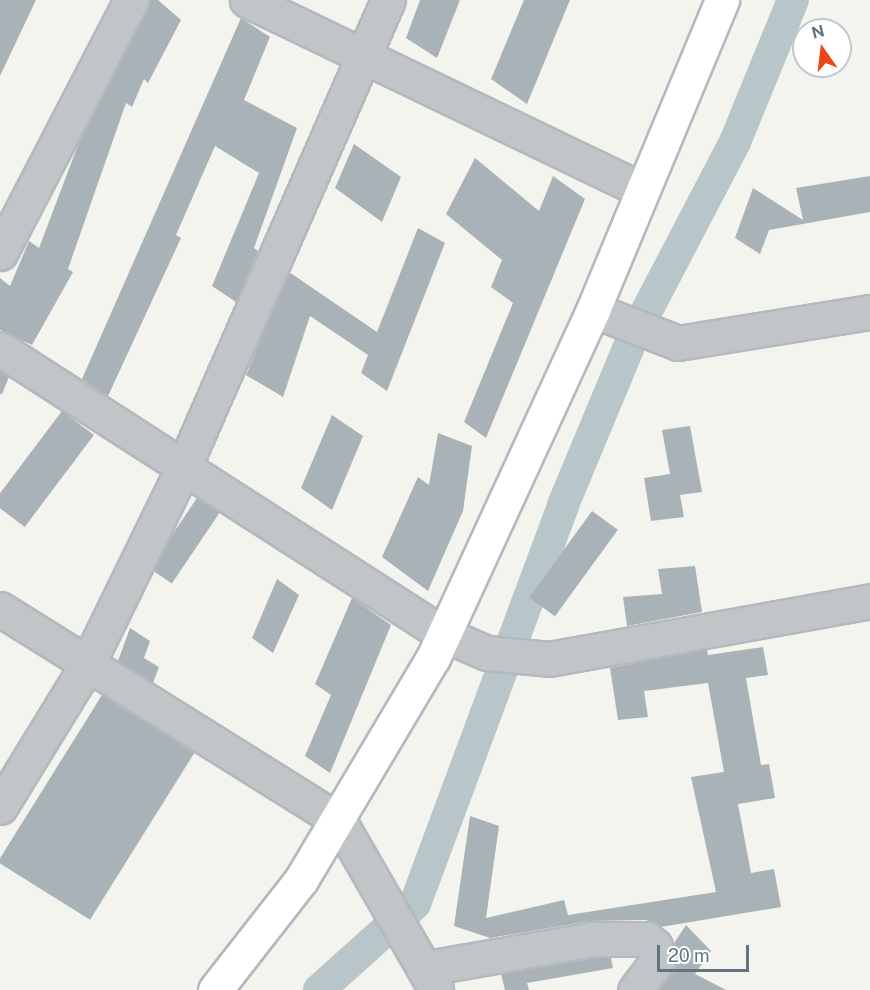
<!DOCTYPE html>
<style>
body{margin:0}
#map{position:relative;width:870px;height:990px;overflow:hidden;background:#f4f4ef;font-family:"Public Sans",sans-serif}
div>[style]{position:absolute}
.canal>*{height:32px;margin:-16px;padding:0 16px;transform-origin:16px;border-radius:16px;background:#b8c6ca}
.building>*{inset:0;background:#a9b2b7;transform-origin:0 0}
.roads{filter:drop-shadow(2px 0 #b3b9bd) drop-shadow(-2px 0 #b3b9bd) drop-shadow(0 2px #b3b9bd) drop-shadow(0 -2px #b3b9bd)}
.street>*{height:33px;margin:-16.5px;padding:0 16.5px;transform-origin:16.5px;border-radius:16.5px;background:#c1c5c8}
.secondary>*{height:33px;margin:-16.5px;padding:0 16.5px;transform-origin:16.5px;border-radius:16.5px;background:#fff}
span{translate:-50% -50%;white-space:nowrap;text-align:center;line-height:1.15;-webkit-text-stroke:6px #fff;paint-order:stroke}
.north{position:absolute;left:792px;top:18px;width:60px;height:60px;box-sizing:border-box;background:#fff;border:2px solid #c0c7cd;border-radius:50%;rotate:346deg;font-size:16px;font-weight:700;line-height:24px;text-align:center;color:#617483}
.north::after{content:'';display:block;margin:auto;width:21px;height:27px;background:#ec4517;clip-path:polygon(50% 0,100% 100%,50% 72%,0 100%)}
.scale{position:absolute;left:657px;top:945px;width:92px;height:27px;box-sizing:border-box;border:3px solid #617483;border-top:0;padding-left:8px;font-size:18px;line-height:21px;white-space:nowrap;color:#617483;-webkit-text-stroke:4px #fff;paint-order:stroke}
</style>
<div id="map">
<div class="canal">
<div style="left:319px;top:990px;width:129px;rotate:-41.9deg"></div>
<div style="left:415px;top:904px;width:426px;rotate:-69.6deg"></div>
<div style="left:563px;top:505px;width:180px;rotate:-67.4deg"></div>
<div style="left:632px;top:339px;width:222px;rotate:-62.4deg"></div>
<div style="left:735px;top:142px;width:153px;rotate:-67.8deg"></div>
</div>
<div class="building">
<div style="clip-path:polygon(0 0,36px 0,0 76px)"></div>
<div style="clip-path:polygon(150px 0,158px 0,181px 20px,148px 83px,144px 79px,132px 107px,126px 103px,68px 269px,73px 272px,32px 345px,0 330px,0 278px,10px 286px,29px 241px,39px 248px,81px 137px)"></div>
<div style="clip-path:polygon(420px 0,460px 0,437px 58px,406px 38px)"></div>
<div style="clip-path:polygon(524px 0,570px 0,527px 104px,491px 79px)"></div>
<div style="clip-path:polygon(241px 18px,270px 37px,244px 100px,297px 128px,254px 248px,258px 251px,236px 302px,212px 286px,259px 173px,215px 146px,176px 235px,181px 238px,108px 396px,82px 379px)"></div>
<div style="clip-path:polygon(354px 144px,401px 177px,382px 222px,335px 188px)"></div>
<div style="clip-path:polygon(475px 158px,539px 211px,553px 176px,585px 199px,486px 438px,464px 422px,513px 303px,491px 287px,502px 260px,446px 214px)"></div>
<div style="clip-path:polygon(870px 176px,870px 212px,769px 230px,760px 254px,735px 238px,753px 188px,803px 220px,796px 188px)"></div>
<div style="clip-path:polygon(418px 228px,445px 243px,387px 391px,361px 373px,368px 355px,310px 316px,283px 397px,246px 375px,289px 272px,377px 332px)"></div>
<div style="clip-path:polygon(0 371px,9px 377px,2px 394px,0 394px)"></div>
<div style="left:62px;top:411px;width:40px;height:115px;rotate:37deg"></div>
<div style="clip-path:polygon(332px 415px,363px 436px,332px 510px,301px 488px)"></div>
<div style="clip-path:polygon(690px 426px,702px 492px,680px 495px,684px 517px,651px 521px,644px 478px,670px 474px,662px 430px)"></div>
<div style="clip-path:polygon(438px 433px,472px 446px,463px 511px,428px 591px,382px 557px,418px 477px,429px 485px)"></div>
<div style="left:197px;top:498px;width:27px;height:85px;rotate:34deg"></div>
<div style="left:592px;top:511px;width:32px;height:107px;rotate:36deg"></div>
<div style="clip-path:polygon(695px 566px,702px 612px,627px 626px,623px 597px,662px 594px,658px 569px)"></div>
<div style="clip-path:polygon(277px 579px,299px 595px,273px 653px,252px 638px)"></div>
<div style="clip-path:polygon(352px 598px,391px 625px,330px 773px,305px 756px,331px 695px,315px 684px)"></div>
<div style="clip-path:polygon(130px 628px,150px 641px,144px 658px,159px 667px,153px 683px,118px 661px)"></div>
<div style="clip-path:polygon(763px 647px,768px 675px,746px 678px,761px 765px,769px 764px,775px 798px,738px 804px,751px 873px,774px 869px,781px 907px,661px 927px,646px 920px,590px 921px,490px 938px,454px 926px,470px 816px,499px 826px,486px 918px,564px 900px,568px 915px,716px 892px,691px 777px,724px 772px,708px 683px,644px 691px,648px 717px,618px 720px,610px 668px,707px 649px,708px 655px)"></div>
<div style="left:102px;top:695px;width:109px;height:197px;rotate:32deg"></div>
<div style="clip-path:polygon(686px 925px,711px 951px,695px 974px,726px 990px,659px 990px,676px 965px,674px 943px)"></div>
<div style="clip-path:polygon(595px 958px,611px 958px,613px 968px,527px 983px,529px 990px,505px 990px,501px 974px)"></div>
</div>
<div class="roads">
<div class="street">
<div style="left:247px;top:0;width:436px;rotate:25.7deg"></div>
<div style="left:0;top:253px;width:285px;rotate:-62.6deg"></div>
<div style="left:593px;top:310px;width:91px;rotate:21.2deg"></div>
<div style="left:678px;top:343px;width:194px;rotate:-9.2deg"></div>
<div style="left:0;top:349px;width:527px;rotate:32.75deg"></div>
<div style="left:443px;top:634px;width:48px;rotate:23.4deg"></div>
<div style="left:487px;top:653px;width:62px;rotate:5.5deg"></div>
<div style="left:549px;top:659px;width:326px;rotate:-10.2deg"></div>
<div style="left:0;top:609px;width:400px;rotate:32deg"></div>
<div style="left:339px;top:821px;width:195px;rotate:60.1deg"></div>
<div style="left:0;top:807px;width:167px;rotate:-58.5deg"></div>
<div style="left:87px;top:665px;width:224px;rotate:-64deg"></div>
<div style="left:185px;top:464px;width:506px;rotate:-66.37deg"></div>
<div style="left:427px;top:968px;width:169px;rotate:-9.9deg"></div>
<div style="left:593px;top:939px;width:53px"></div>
<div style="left:646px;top:939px;width:11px;rotate:38deg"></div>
<div style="left:655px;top:946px;width:14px;rotate:78deg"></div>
<div style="left:658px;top:960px;width:38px;rotate:127deg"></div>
</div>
<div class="secondary">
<div style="left:215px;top:990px;width:140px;rotate:-52deg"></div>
<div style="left:301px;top:880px;width:258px;rotate:-59.3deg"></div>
<div style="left:433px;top:658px;width:383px;rotate:-65.3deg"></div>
<div style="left:593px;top:310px;width:336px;rotate:-67.4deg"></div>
</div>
</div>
<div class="north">N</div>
<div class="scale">20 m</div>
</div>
